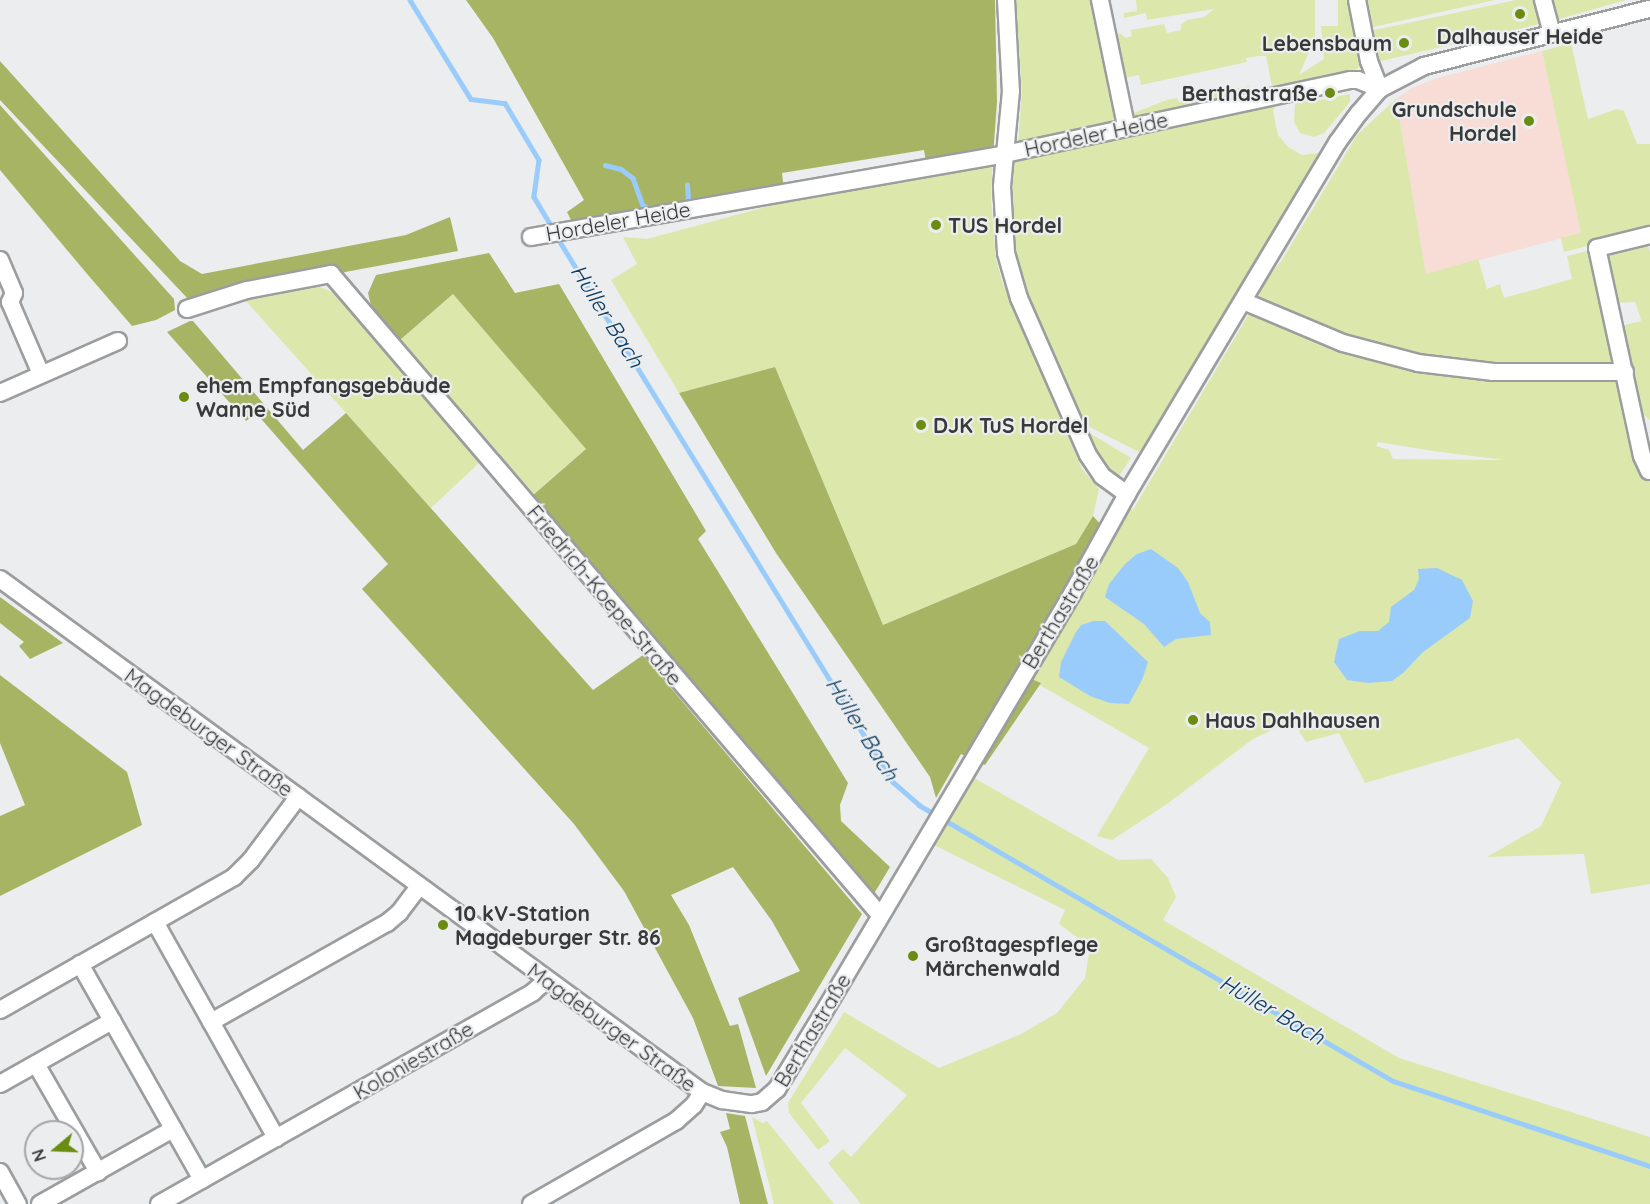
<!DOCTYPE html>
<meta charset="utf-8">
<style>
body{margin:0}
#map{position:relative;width:1650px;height:1204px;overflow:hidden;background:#ecedef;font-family:Quicksand,sans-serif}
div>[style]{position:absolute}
.education>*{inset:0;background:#f7ddd6}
.green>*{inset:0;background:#dce7ac;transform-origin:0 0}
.forest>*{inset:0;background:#a7b464}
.water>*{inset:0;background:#9accfb}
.stream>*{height:4.5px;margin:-2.25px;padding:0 2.25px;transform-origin:2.25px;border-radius:2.25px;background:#9accfb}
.roads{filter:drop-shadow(2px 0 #9c9d9e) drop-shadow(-2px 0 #9c9d9e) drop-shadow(0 2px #9c9d9e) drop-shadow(0 -2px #9c9d9e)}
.street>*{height:16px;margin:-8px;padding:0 8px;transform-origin:8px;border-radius:8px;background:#fff}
.dots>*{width:16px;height:16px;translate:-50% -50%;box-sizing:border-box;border:3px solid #ecedef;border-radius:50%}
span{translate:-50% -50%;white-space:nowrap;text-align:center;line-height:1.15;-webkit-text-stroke:4.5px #ecedef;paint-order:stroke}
.poi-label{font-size:21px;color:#383939;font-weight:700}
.right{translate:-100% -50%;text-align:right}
.left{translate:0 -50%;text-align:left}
.street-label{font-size:21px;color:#383939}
.water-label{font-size:22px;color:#0e3e63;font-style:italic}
.north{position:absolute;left:24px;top:1120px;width:60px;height:60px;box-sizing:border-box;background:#ecedef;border:2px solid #a4a5a6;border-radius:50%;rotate:251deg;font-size:16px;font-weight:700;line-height:24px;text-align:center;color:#383939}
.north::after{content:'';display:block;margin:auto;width:21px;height:27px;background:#698c11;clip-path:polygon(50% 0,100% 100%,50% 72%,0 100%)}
</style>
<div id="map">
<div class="education">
<div style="clip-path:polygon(1542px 51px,1582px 233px,1426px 274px,1396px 99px,1412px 88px,1437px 78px)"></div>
</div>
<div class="green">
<div style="clip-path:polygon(1016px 0,1094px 0,1116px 116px,1111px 122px,1018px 142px,1022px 92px)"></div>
<div style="clip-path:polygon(1136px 0,1315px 0,1315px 38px,1299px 75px,1324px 59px,1321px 26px,1338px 26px,1338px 0,1350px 0,1362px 64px,1357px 69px,1272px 87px,1266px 56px,1259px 56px,1246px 58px,1247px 62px,1141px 85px,1139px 75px,1124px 78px,1113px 34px,1121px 34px,1126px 38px,1132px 36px,1131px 30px,1164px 24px,1167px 33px,1181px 30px,1181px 25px,1187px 20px,1204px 17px,1214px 9px,1147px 20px,1146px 13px,1124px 18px,1124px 13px,1137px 11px)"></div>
<div style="clip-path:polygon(1363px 0,1495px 0,1373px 27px,1368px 24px)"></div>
<div style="clip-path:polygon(1516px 0,1539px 0,1544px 23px,1377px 62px,1370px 31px)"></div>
<div style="clip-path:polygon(1548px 0,1626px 0,1552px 21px)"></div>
<div style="clip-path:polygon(1571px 43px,1588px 119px,1617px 109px,1624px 111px,1637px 144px,1650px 144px,1650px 230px,1564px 252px,1561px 238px,1581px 233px,1542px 51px)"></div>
<div style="clip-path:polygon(1250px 86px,1251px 94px,1139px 117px,1131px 114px,1167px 100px,1177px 98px,1178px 102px,1201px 97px,1201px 94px)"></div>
<div style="clip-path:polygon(1350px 94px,1350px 102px,1324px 133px,1314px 137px,1300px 133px,1294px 122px,1295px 104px,1308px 98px,1310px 102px)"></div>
<div style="clip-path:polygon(1396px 99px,1426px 274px,1478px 259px,1487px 289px,1500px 284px,1504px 298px,1572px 279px,1567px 256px,1591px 250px,1617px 367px,1494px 366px,1450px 361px,1357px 342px,1261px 301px,1259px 294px,1268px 278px,1282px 260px,1357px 135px)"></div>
<div style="clip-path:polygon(1278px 101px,1273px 111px,1278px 135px,1288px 147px,1302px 155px,1319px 153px,1143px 454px,1084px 424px,1036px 313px,1016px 261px,1011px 181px,1015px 157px)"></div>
<div style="clip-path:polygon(993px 156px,991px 199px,996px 260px,1003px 284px,1082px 469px,1099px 489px,1093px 516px,1076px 544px,883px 625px,775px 367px,679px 393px,611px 280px,637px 264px,623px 237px,647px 239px,862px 181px)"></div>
<div style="clip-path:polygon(1646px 240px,1650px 252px,1650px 420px,1641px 413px,1621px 326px,1641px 321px,1640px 316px,1635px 302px,1615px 303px,1606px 254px)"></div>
<div style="clip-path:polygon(317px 286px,335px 293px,479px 463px,431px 508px,245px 300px)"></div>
<div style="left:453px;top:294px;width:204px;height:70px;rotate:49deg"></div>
<div style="clip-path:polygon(evenodd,1250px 312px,1337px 347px,1618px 381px,1633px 442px,1650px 441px,1650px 884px,1591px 894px,1584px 854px,1487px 857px,1541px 826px,1561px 783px,1518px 738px,1365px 783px,1339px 733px,1306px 742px,1292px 720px,1253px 739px,1167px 804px,1112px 840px,1097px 836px,1149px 748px,1024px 676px,1123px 504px,1133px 510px,1250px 312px,1378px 442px,1433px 451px,1505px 460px,1393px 459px,1389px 450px,1376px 446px,1378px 442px)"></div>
<div style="clip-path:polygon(1083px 429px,1131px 458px,1118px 477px,1091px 448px)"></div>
<div style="clip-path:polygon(969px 775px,1118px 860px,1151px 859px,1168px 878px,1176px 897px,1163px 920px,1399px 1058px,1650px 1137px,1650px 1204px,861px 1204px,828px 1163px,843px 1149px,851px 1157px,907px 1095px,845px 1048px,801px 1103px,830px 1141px,818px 1150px,789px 1113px,788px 1103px,844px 1012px,939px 1068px,1021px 1034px,1057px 1013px,1085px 978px,1090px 947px,1059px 924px,1065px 910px,930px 843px)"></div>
<div style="clip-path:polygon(752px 1117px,763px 1123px,767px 1121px,834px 1204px,774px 1204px)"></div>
</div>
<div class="forest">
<div style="clip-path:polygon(466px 0,995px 0,997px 102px,993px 156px,927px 168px,924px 150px,782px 173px,784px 191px,576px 230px,567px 212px,584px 200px,493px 38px)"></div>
<div style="clip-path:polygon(0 61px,180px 261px,202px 274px,406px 235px,450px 217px,458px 251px,190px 301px,0 100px)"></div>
<div style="clip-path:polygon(0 105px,174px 299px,175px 310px,156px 320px,132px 326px,88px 275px,0 170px)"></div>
<div style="clip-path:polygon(489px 253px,515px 293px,559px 284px,706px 531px,698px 539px,848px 783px,840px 805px,841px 821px,890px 867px,872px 897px,532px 496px,586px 449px,453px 294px,400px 340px,371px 306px,368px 293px,376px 275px)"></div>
<div style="clip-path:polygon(190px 321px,193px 321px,303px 450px,346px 413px,593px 690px,643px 655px,862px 914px,766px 1076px,738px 998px,800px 971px,772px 921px,733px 867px,671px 895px,689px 925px,730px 1026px,738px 1024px,756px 1088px,718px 1086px,693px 1018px,624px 891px,574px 824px,362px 589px,388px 564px,256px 413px,246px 421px,167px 332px)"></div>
<div style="clip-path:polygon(775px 367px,883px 625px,1076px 544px,1093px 516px,1104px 528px,1017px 673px,1041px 683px,985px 765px,961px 754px,936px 798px,930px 777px,776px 553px,679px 393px)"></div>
<div style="clip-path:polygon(0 597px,63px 643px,30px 659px,19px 646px,24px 642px,0 623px)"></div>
<div style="clip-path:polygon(0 675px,127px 772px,142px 825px,0 896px,0 816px,25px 805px,0 743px)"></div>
<div style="clip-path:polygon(726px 1113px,745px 1116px,768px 1204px,740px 1204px,727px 1147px,720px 1132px,730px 1129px)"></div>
</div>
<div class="water">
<div style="clip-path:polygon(1151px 549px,1178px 568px,1188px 582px,1200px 613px,1210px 622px,1211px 635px,1176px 639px,1164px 647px,1144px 624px,1105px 597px,1109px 584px,1125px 564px,1137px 554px)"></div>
<div style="clip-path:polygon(1437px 568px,1462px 580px,1473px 601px,1470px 618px,1423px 652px,1403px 673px,1392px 681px,1368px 683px,1347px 680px,1334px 662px,1339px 639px,1360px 631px,1378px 631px,1389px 622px,1391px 607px,1414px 590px,1419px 579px,1418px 569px)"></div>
<div style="clip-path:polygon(1094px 621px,1105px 621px,1148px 662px,1142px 680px,1129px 704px,1110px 703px,1090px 696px,1059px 677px,1061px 662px,1076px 632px,1081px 625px)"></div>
</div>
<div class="stream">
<div style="left:410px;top:0;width:116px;rotate:58.4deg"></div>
<div style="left:471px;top:99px;width:34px;rotate:7deg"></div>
<div style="left:505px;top:103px;width:66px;rotate:59.2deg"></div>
<div style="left:539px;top:160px;width:37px;rotate:98deg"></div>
<div style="left:534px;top:197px;width:37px;rotate:59deg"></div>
<div style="left:605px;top:165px;width:16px;rotate:14deg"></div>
<div style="left:621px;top:169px;width:15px;rotate:37deg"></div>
<div style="left:633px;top:178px;width:29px;rotate:70deg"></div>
<div style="left:643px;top:205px;width:9px;rotate:32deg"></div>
<div style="left:683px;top:204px;width:7px;rotate:-45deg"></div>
<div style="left:688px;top:199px;width:14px;rotate:-94deg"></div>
<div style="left:557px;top:237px;width:640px;rotate:58.35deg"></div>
<div style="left:893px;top:782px;width:35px;rotate:41deg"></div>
<div style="left:919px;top:805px;width:548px;rotate:30.21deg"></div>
<div style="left:1393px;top:1081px;width:271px;rotate:18.3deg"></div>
</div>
<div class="roads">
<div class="street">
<div style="left:1006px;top:0;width:91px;rotate:86.9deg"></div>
<div style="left:1011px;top:91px;width:96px;rotate:95.4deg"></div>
<div style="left:1002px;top:187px;width:66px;rotate:86.5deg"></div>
<div style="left:1006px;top:253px;width:47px;rotate:73.9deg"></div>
<div style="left:1019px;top:298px;width:171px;rotate:66.3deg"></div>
<div style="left:1088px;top:455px;width:25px;rotate:56deg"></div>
<div style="left:1102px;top:476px;width:31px;rotate:36deg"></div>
<div style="left:1100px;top:0;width:129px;rotate:78.3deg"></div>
<div style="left:1357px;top:0;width:62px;rotate:78.9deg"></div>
<div style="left:1369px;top:61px;width:30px;rotate:69deg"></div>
<div style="left:1543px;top:0;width:35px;rotate:75deg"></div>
<div style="left:531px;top:237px;width:481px;rotate:-9.9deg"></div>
<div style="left:1005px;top:154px;width:353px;rotate:-12.1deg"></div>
<div style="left:1350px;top:80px;width:8px"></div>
<div style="left:1358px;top:80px;width:24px;rotate:22deg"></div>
<div style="left:0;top:260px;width:36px;rotate:67deg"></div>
<div style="left:14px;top:293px;width:10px;rotate:114deg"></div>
<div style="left:10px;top:302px;width:78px;rotate:66.7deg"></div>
<div style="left:1243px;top:301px;width:108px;rotate:22.8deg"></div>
<div style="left:1343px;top:343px;width:78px;rotate:14.9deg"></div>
<div style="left:1418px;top:363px;width:76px;rotate:6.8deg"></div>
<div style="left:1493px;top:372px;width:132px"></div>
<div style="left:187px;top:309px;width:63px;rotate:-17.6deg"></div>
<div style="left:247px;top:290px;width:86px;rotate:-10.8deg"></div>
<div style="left:331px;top:274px;width:844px;rotate:49.42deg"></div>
<div style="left:0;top:393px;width:129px;rotate:-23.8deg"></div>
<div style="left:1649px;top:471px;width:17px;rotate:-115deg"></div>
<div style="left:1642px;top:456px;width:213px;rotate:-102.2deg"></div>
<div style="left:1597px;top:248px;width:55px;rotate:-13.8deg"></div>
<div style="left:0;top:579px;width:869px;rotate:36.16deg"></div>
<div style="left:702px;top:1092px;width:22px;rotate:22deg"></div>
<div style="left:722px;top:1100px;width:30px;rotate:8deg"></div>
<div style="left:752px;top:1104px;width:10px;rotate:-11deg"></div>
<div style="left:762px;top:1102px;width:20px;rotate:-41deg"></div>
<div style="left:777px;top:1089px;width:87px;rotate:-58.7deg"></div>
<div style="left:822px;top:1015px;width:492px;rotate:-59.3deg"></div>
<div style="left:1073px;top:592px;width:112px;rotate:-61.1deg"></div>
<div style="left:1127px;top:494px;width:409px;rotate:-59.1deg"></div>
<div style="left:1337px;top:143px;width:37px;rotate:-54deg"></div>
<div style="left:1359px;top:113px;width:32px;rotate:-49deg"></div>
<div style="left:1380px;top:89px;width:50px;rotate:-27.6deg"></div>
<div style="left:1424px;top:66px;width:233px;rotate:-14.2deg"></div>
<div style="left:155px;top:922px;width:248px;rotate:60.7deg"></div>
<div style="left:80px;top:964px;width:248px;rotate:60.5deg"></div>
<div style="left:0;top:1010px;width:269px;rotate:-29.6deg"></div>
<div style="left:234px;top:877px;width:24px;rotate:-45deg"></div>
<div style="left:251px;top:860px;width:79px;rotate:-53.3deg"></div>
<div style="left:211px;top:1022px;width:202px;rotate:-29.4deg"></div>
<div style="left:387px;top:923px;width:16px;rotate:-40deg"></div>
<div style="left:399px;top:913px;width:34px;rotate:-53deg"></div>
<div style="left:36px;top:1064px;width:125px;rotate:60.1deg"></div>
<div style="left:0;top:1084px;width:129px;rotate:-29.4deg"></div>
<div style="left:0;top:1172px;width:37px;rotate:61deg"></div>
<div style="left:40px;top:1204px;width:153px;rotate:-29.4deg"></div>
<div style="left:159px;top:1204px;width:430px;rotate:-29.5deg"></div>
<div style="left:533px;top:992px;width:18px;rotate:-41deg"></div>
<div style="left:531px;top:1204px;width:167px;rotate:-29.8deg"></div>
<div style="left:676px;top:1121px;width:24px;rotate:-42deg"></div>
<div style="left:694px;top:1105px;width:15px;rotate:-58deg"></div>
</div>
</div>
<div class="dots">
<div style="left:1520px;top:14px;background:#698c11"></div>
<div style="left:1404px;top:43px;background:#698c11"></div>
<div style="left:1330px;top:93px;background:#698c11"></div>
<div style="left:1529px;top:121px;background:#698c11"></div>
<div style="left:936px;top:225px;background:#698c11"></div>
<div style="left:184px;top:397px;background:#698c11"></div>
<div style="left:921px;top:425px;background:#698c11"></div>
<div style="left:1193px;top:720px;background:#698c11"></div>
<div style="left:443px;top:925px;background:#698c11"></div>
<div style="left:913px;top:956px;background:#698c11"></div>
</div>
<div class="poi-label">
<span style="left:1520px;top:36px">Dalhauser Heide</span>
<span class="right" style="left:1392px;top:43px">Lebensbaum</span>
<span class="right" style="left:1318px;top:93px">Berthastraße</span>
<span class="right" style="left:1517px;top:121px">Grundschule<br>Hordel</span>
<span class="left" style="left:948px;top:225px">TUS Hordel</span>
<span class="left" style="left:196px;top:397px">ehem Empfangsgebäude<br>Wanne Süd</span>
<span class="left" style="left:933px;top:425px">DJK TuS Hordel</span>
<span class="left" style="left:1205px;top:720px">Haus Dahlhausen</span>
<span class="left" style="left:455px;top:925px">10 kV-Station<br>Magdeburger Str. 86</span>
<span class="left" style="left:925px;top:956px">Großtagespflege<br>Märchenwald</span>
</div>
<div class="street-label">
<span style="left:1096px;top:134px;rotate:-12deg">Hordeler Heide</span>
<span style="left:618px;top:221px;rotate:-10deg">Hordeler Heide</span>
<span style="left:605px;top:595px;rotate:50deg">Friedrich-Koepe-Straße</span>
<span style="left:1060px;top:612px;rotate:-59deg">Berthastraße</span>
<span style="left:209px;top:732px;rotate:36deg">Magdeburger Straße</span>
<span style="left:612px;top:1027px;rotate:36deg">Magdeburger Straße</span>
<span style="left:812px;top:1030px;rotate:-59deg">Berthastraße</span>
<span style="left:413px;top:1060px;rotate:-30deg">Koloniestraße</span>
</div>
<div class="water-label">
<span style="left:607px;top:316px;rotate:58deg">Hüller Bach</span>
<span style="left:862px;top:729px;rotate:58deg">Hüller Bach</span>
<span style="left:1272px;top:1010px;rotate:30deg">Hüller Bach</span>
</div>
<div class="north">N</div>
</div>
